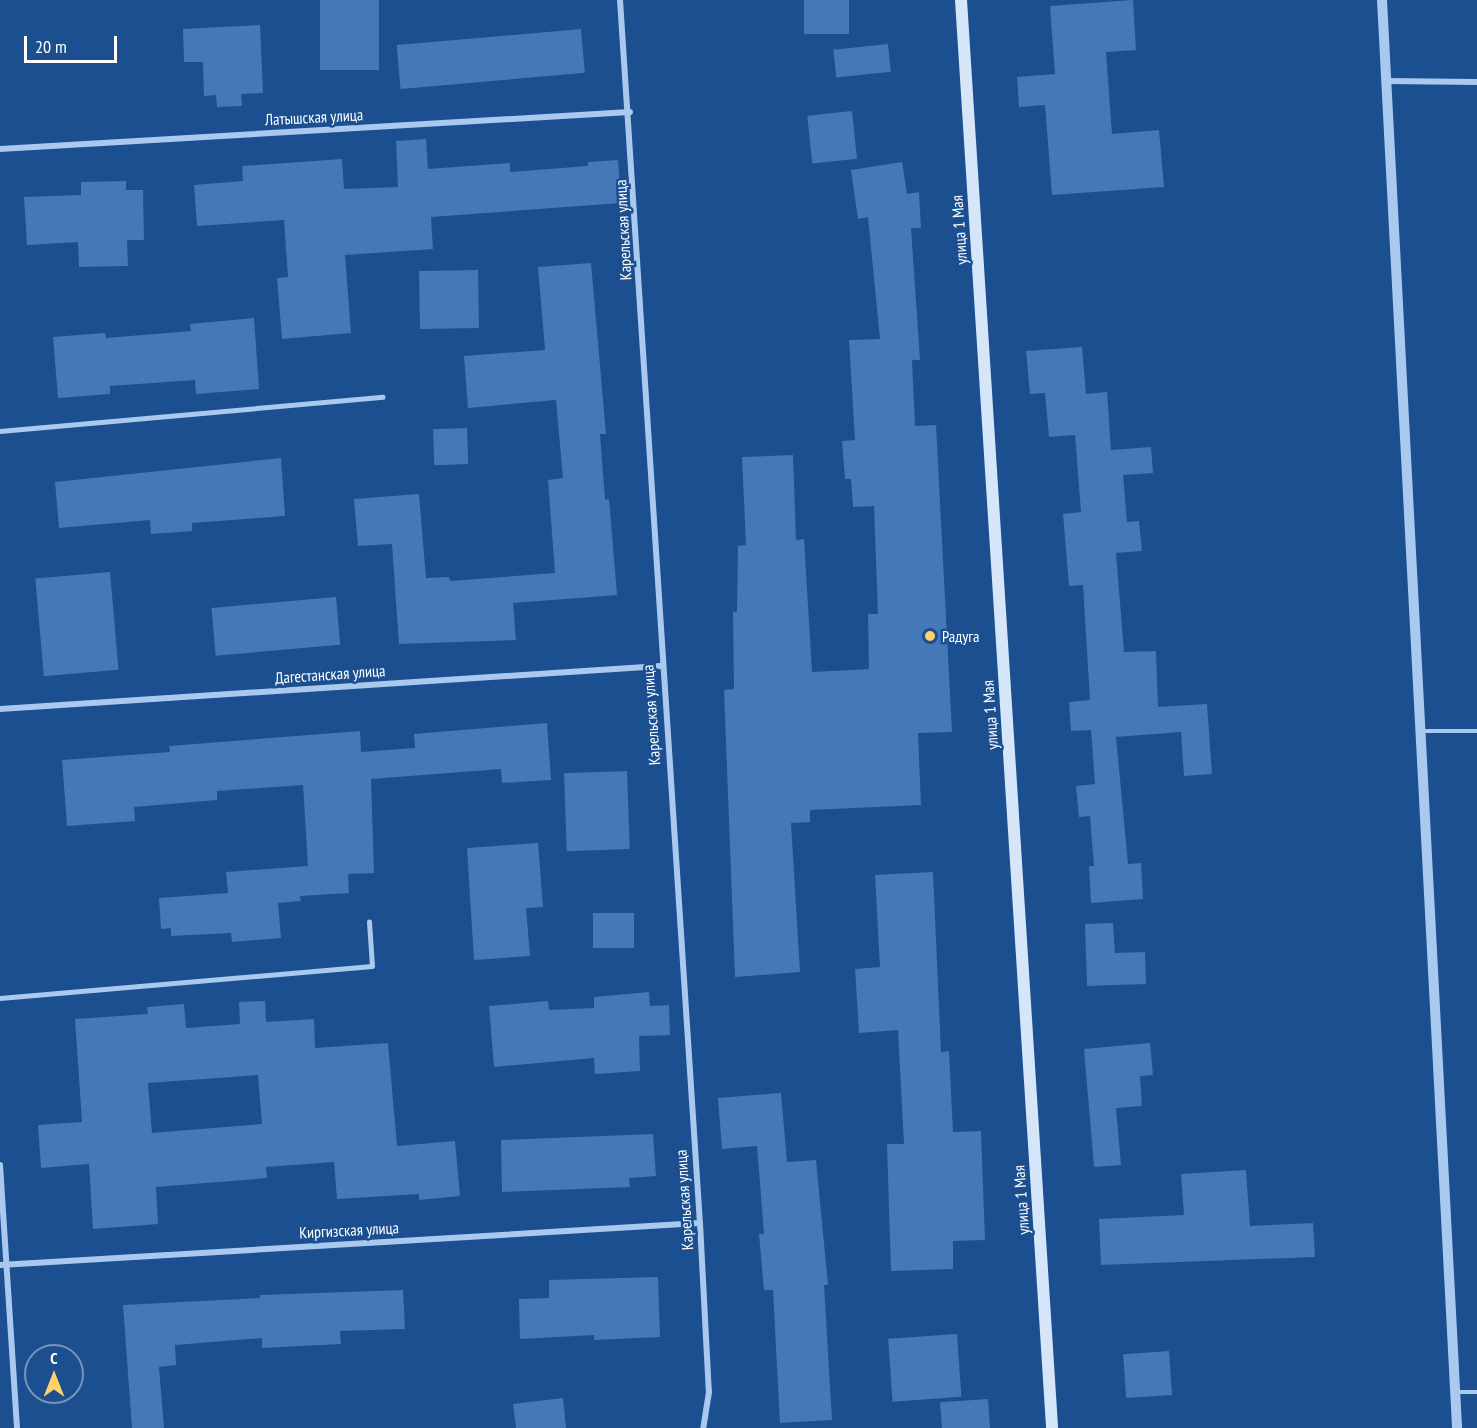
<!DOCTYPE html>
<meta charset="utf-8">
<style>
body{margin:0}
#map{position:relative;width:1477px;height:1428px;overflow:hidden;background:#1b4f8f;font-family:"PT Sans Narrow",sans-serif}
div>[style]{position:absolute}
.building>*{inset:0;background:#4478b7;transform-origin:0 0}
.service>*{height:4.5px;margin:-2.25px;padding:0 2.25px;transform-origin:2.25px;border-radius:2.25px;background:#a9c9ee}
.minor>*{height:6px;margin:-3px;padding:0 3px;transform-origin:3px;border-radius:3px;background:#a9c9ee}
.tertiary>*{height:10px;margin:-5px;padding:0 5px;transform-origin:5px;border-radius:5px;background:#a9c9ee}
.secondary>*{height:12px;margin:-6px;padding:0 6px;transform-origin:6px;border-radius:6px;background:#d6e6fa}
.dots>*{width:16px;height:16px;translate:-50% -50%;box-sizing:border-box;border:3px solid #1b4f8f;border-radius:50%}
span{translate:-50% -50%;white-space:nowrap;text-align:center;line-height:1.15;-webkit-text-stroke:5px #1b4f8f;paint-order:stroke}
.street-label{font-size:16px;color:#fff}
.poi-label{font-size:16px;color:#fff}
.left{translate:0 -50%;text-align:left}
.north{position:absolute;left:24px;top:1344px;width:60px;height:60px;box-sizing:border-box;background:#1b4f8f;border:2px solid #7695bc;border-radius:50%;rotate:0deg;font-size:16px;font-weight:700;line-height:24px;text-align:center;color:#fff}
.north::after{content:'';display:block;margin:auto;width:21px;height:27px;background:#ffd166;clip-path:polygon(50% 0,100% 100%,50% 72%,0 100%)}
.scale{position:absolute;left:24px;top:36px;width:93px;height:27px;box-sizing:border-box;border:3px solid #fff;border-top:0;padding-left:8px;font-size:18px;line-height:21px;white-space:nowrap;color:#fff;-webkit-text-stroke:4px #1b4f8f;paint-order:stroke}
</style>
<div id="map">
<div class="building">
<div style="left:320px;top:0;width:59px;height:70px"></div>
<div style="left:804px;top:0;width:45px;height:34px"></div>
<div style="clip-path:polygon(1133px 0,1136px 50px,1106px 52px,1112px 134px,1159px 130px,1164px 187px,1052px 195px,1045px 105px,1019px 107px,1017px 77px,1055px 74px,1050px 6px)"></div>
<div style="clip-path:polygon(260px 25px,263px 93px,241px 94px,242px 106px,217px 107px,216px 95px,204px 96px,203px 62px,184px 62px,183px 29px)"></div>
<div style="left:581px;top:29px;width:44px;height:185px;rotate:85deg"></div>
<div style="left:888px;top:44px;width:28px;height:55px;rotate:84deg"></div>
<div style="left:852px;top:111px;width:48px;height:45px;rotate:84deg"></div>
<div style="clip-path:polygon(426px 139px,428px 169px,510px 163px,510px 172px,588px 166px,588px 162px,618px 160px,621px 203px,431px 217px,433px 249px,345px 255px,351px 333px,282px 339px,277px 278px,288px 277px,284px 220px,197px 226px,194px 185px,243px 181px,242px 166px,342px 159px,344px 189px,398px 187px,396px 141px)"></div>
<div style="clip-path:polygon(902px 162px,907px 194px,919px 192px,921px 228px,911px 228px,920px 360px,912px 360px,915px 426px,936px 425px,952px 732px,918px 733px,921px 805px,810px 810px,810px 822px,791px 823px,800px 972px,735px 977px,724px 690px,734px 689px,733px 612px,737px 612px,738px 546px,746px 545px,742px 457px,793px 455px,796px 540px,804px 539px,812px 672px,869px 669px,868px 614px,878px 614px,874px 506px,853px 507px,851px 479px,845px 479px,842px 441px,855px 440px,849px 340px,880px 339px,868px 217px,858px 219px,851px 170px)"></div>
<div style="clip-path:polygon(126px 181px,126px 190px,143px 190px,144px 240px,127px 240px,128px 266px,79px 267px,78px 242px,27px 245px,24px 197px,81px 195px,81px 182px)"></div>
<div style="clip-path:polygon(591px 263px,606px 434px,600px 434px,605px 500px,609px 499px,617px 595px,513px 603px,516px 640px,399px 644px,392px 544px,358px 546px,354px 499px,419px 494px,426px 578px,449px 577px,450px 581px,555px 573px,548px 480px,563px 478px,556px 400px,468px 408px,464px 356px,545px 350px,538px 267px)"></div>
<div style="left:478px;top:270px;width:58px;height:59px;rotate:89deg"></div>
<div style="clip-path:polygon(254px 318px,259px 389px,196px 394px,195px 380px,110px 386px,110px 394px,58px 398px,53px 337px,105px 333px,106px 338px,191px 331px,190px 324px)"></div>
<div style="clip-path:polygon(1082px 347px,1086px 394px,1107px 392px,1111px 450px,1151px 447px,1153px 473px,1123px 475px,1127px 522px,1139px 521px,1142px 551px,1116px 553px,1124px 652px,1156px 651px,1158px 707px,1207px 704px,1212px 774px,1184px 776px,1181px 732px,1116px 737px,1128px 864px,1141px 863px,1143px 899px,1091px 903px,1089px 866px,1094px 866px,1090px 816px,1079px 817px,1076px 786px,1095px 784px,1091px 730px,1071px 731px,1069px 702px,1090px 700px,1083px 585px,1069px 586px,1063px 514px,1081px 512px,1075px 435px,1049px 437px,1045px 393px,1030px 394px,1026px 351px)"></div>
<div style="left:467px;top:428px;width:36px;height:34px;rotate:88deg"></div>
<div style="clip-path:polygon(281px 458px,285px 516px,192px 523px,192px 531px,151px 534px,150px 520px,59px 528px,55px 482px)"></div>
<div style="left:110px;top:572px;width:98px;height:75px;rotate:85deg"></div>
<div style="left:336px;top:597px;width:48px;height:125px;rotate:85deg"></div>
<div style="clip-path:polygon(547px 723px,551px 780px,502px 783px,501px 769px,371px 779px,374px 873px,348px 874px,349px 893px,300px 896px,301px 901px,278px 903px,281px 938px,232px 942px,231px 933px,171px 936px,171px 928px,161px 929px,159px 898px,228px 893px,226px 872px,308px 866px,303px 785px,217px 791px,217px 800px,134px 807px,135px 821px,67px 826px,62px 760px,170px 752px,169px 746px,360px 731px,361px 752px,415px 748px,414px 734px)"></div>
<div style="left:627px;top:771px;width:78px;height:63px;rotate:88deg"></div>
<div style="clip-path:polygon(538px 843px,543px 907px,526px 908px,530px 956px,474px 960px,467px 848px)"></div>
<div style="clip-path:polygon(933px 872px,941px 1052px,949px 1051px,953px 1132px,981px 1131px,985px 1240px,953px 1241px,953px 1269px,891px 1271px,887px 1144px,904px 1144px,898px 1030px,859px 1033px,855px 969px,880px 967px,875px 875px)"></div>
<div style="left:634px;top:913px;width:35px;height:41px;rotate:90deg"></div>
<div style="clip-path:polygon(1113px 923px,1115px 953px,1145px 952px,1146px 984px,1087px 986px,1085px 924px)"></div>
<div style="clip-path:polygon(649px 992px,650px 1006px,669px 1005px,670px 1035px,639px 1036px,640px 1071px,595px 1074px,594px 1058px,494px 1067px,489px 1006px,548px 1001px,549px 1010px,594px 1008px,594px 997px)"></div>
<div style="clip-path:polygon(evenodd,265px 1001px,266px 1022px,314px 1019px,315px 1048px,388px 1043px,397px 1146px,455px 1141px,460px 1196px,419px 1200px,419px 1194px,337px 1199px,334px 1162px,266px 1167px,267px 1178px,156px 1187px,158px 1224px,93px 1229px,89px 1164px,41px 1168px,38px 1125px,82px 1122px,75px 1019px,148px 1014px,147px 1007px,184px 1004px,186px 1028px,240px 1024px,239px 1002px,265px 1001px,258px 1075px,262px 1124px,152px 1133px,148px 1083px,258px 1075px)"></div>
<div style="clip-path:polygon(1150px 1043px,1153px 1075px,1140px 1076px,1142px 1106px,1116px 1108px,1121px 1165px,1094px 1167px,1084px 1049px)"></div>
<div style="clip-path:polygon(781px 1093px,787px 1162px,816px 1160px,828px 1285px,824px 1285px,832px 1420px,780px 1423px,773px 1290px,764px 1290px,759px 1234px,764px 1234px,757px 1146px,722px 1149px,718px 1098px)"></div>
<div style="clip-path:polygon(653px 1134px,656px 1176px,629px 1178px,630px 1187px,502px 1192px,501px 1140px)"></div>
<div style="clip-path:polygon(1246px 1170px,1250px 1226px,1313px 1223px,1315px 1257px,1101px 1265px,1099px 1219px,1184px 1215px,1181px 1174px)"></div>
<div style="clip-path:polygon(658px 1277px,660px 1337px,594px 1340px,594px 1335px,520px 1339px,519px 1299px,549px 1298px,549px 1280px)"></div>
<div style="clip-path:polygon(403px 1290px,405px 1329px,340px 1331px,341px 1344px,262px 1348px,262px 1338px,175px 1345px,176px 1365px,159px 1367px,164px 1428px,132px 1428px,123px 1305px,260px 1298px,260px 1295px)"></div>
<div style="left:957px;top:1334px;width:63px;height:69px;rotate:86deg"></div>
<div style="left:1169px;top:1351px;width:44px;height:46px;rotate:86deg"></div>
<div style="clip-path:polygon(563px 1398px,566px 1428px,516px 1428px,513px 1404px)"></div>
<div style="left:988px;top:1399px;width:29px;height:48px;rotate:86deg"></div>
</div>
<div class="service">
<div style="left:0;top:431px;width:384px;rotate:-5.1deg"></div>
<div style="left:1421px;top:731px;width:56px"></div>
<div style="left:0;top:998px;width:373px;rotate:-4.9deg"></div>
<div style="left:372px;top:966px;width:44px;rotate:-93.9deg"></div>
<div style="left:1456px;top:1392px;width:21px"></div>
</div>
<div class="minor">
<div style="left:620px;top:0;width:1226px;rotate:86.26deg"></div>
<div style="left:700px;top:1223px;width:169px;rotate:87deg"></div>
<div style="left:709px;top:1392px;width:36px;rotate:99deg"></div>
<div style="left:1386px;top:81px;width:91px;rotate:0.6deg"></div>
<div style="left:0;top:149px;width:631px;rotate:-3.36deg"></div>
<div style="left:0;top:709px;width:662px;rotate:-3.72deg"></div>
<div style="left:0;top:1165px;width:264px;rotate:86.3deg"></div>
<div style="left:0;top:1265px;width:701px;rotate:-3.43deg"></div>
</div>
<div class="tertiary">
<div style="left:1382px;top:0;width:1430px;rotate:86.99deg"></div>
</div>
<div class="secondary">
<div style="left:961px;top:0;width:1431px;rotate:86.35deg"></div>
</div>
<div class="dots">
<div style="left:930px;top:636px;background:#ffd166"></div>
</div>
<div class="street-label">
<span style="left:314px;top:117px;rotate:-3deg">Латышская улица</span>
<span style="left:623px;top:230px;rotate:-93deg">Карельская улица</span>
<span style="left:959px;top:230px;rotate:-94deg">улица 1 Мая</span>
<span style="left:330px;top:674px;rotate:-4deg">Дагестанская улица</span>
<span style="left:651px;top:715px;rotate:-94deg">Карельская улица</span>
<span style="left:990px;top:715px;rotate:-94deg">улица 1 Мая</span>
<span style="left:684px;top:1200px;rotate:-94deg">Карельская улица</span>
<span style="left:1021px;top:1200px;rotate:-94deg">улица 1 Мая</span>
<span style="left:349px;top:1230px;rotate:-3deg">Киргизская улица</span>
</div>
<div class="poi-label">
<span class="left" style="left:942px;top:636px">Радуга</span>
</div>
<div class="north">С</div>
<div class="scale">20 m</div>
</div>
